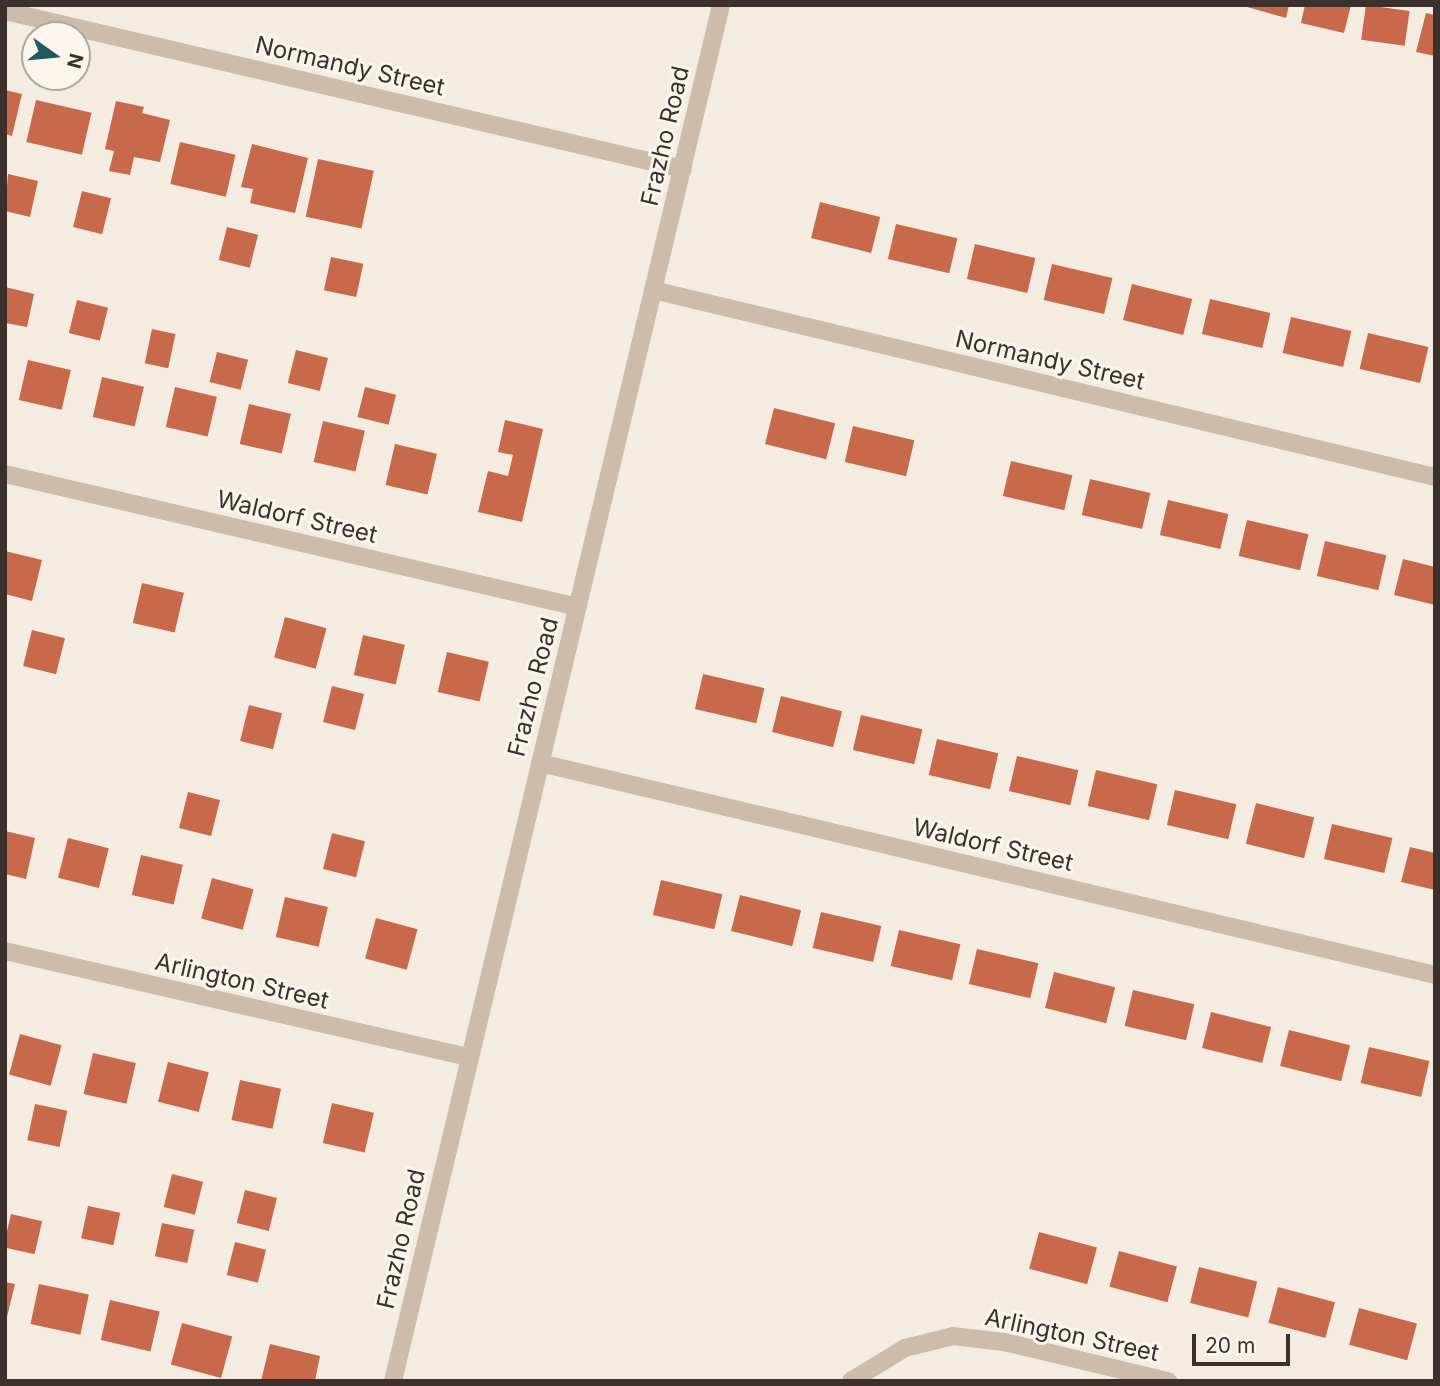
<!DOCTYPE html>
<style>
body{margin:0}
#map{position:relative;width:1440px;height:1386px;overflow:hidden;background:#f4ebe1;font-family:Inter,sans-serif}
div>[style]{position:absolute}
.building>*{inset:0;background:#c8694b;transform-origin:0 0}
.minor>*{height:18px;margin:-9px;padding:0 9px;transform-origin:9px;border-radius:9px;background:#cdbbac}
.tertiary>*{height:18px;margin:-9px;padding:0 9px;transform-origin:9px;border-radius:9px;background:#cdbbac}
span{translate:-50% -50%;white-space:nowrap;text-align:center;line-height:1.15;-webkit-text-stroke:6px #fbf5ee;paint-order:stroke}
.street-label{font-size:24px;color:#3b302b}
.frame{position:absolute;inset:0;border:7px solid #3b302b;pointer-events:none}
.north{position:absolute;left:21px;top:21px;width:70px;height:70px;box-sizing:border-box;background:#fbf5ee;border:2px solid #aea6a0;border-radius:50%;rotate:105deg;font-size:19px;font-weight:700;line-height:28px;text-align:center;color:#3b302b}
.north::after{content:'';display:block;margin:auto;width:24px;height:32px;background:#1f5a5e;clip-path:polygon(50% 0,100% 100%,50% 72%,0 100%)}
.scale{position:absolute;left:1192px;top:1334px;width:98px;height:32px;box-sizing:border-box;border:4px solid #3b302b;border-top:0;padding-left:9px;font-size:21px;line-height:24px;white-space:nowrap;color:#3b302b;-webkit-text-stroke:5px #fbf5ee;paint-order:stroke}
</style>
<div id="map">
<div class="building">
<div style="clip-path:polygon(1240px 5px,1289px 5px,1286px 18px)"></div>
<div style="clip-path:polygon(1305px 5px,1351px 5px,1344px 33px,1301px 23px)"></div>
<div style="left:1366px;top:5px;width:44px;height:35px;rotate:8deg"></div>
<div style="clip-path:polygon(1426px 13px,1435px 15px,1435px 56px,1416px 52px)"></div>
<div style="clip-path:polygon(5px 90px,22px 94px,12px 136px,5px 134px)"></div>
<div style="left:36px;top:100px;width:57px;height:43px;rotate:13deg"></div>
<div style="clip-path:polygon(116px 101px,144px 107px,142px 113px,170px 120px,160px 162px,134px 157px,130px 175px,109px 171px,114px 151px,105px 149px)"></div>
<div style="left:180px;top:142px;width:57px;height:43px;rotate:13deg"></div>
<div style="clip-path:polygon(252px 144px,308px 158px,295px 213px,250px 203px,253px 189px,241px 187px)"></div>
<div style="left:318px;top:159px;width:57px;height:59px;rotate:12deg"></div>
<div style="clip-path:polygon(8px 174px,38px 181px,30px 217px,5px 211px)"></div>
<div style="left:82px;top:191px;width:30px;height:37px;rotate:14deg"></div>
<div style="left:820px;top:202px;width:62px;height:37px;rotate:14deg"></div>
<div style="left:896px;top:224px;width:63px;height:36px;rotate:13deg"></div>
<div style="left:227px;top:227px;width:32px;height:34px;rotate:14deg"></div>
<div style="left:975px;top:244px;width:62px;height:36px;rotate:13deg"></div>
<div style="left:331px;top:257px;width:33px;height:34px;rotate:12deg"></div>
<div style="left:1052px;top:264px;width:62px;height:37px;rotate:13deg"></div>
<div style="left:1132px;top:284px;width:62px;height:37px;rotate:14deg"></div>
<div style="clip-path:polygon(5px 287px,34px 294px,27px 327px,5px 323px)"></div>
<div style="left:1210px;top:299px;width:62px;height:36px;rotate:13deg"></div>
<div style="left:77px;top:300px;width:32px;height:34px;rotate:14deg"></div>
<div style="left:1291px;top:317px;width:62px;height:37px;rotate:13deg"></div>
<div style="left:152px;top:329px;width:24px;height:35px;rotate:12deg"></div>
<div style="left:1368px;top:333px;width:62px;height:37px;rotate:13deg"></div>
<div style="left:296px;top:350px;width:33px;height:34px;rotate:14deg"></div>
<div style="left:217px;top:352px;width:32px;height:31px;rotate:14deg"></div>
<div style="left:28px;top:360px;width:44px;height:41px;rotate:13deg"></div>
<div style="left:102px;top:377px;width:43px;height:41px;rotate:13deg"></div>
<div style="left:175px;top:387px;width:43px;height:41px;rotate:13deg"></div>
<div style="left:365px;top:387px;width:32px;height:31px;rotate:14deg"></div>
<div style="left:249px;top:404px;width:43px;height:41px;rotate:13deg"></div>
<div style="left:774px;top:408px;width:63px;height:37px;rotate:14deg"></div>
<div style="clip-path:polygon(505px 420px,543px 429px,522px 522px,478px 512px,488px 471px,508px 476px,513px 455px,498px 452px)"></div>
<div style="left:323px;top:421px;width:43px;height:42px;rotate:13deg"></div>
<div style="left:853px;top:426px;width:63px;height:37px;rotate:13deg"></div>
<div style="left:395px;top:444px;width:43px;height:42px;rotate:13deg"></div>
<div style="left:1011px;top:461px;width:63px;height:36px;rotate:13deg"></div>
<div style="left:1090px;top:479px;width:62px;height:37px;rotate:13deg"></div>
<div style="left:1168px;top:500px;width:62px;height:36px;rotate:13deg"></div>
<div style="left:1247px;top:520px;width:63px;height:37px;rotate:13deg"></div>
<div style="left:1325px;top:541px;width:63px;height:36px;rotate:13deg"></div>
<div style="clip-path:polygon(5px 551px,42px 560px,32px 601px,5px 594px)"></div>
<div style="clip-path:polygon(1403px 559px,1435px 567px,1435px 605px,1394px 595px)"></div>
<div style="left:142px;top:583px;width:43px;height:41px;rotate:13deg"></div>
<div style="left:285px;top:617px;width:43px;height:42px;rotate:15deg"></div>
<div style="left:32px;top:630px;width:34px;height:37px;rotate:14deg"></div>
<div style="left:363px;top:635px;width:43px;height:41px;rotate:13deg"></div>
<div style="left:447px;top:652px;width:43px;height:41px;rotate:13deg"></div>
<div style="left:703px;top:674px;width:63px;height:36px;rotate:13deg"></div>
<div style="left:332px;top:686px;width:33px;height:37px;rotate:14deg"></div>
<div style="left:781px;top:696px;width:63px;height:37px;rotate:14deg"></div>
<div style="left:249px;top:705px;width:34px;height:37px;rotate:14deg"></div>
<div style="left:861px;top:715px;width:63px;height:36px;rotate:13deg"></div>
<div style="left:937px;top:739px;width:63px;height:37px;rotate:13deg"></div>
<div style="left:1017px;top:756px;width:63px;height:36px;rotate:13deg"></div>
<div style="left:1096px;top:770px;width:63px;height:37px;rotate:13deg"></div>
<div style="left:1175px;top:790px;width:63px;height:36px;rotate:13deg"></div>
<div style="left:188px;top:792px;width:33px;height:37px;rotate:14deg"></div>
<div style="left:1256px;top:803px;width:60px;height:42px;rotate:14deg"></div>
<div style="left:1332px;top:824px;width:62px;height:36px;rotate:13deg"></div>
<div style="clip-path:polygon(5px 831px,35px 838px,26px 879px,5px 874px)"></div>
<div style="left:332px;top:833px;width:34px;height:37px;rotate:14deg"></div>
<div style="left:68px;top:838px;width:42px;height:41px;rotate:14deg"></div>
<div style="clip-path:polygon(1410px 847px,1435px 853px,1435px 890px,1401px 882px)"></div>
<div style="left:141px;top:855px;width:43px;height:41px;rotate:13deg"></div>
<div style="left:212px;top:878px;width:43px;height:42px;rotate:15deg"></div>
<div style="left:661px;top:880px;width:63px;height:36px;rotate:13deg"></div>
<div style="left:740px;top:895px;width:63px;height:37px;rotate:14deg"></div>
<div style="left:285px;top:897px;width:44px;height:41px;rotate:13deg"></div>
<div style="left:821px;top:912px;width:62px;height:37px;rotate:13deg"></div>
<div style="left:376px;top:918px;width:43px;height:42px;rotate:15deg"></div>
<div style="left:899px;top:930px;width:63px;height:37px;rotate:13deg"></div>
<div style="left:977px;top:949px;width:63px;height:36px;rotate:13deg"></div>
<div style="left:1054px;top:972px;width:63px;height:37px;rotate:14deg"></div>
<div style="left:1133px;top:990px;width:63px;height:37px;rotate:13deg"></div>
<div style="left:1211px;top:1012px;width:62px;height:37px;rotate:14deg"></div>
<div style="left:1289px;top:1030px;width:63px;height:37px;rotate:14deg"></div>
<div style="left:20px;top:1034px;width:43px;height:42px;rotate:15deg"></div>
<div style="left:1369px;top:1047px;width:62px;height:37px;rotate:13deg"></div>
<div style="left:93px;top:1053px;width:44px;height:42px;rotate:13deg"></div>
<div style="left:168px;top:1062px;width:42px;height:41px;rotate:14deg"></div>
<div style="left:240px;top:1080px;width:42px;height:41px;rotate:12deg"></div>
<div style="left:332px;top:1103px;width:43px;height:41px;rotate:13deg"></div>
<div style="left:35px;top:1104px;width:33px;height:37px;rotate:12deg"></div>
<div style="left:172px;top:1174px;width:32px;height:34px;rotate:14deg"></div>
<div style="left:245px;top:1190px;width:33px;height:34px;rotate:14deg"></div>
<div style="left:88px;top:1206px;width:33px;height:33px;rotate:12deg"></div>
<div style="left:11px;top:1214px;width:32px;height:34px;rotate:13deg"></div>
<div style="left:162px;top:1223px;width:33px;height:34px;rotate:12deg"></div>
<div style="left:1039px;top:1232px;width:60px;height:38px;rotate:15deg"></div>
<div style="left:235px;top:1242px;width:32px;height:34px;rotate:14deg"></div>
<div style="left:1119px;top:1251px;width:60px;height:37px;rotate:15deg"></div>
<div style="left:1199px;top:1267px;width:60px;height:37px;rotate:14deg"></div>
<div style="clip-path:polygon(5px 1282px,15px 1284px,6px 1321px,5px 1321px)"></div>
<div style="left:39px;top:1284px;width:51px;height:41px;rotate:12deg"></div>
<div style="left:1278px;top:1287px;width:59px;height:37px;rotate:15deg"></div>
<div style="left:110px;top:1300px;width:51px;height:41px;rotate:13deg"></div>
<div style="left:1359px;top:1308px;width:60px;height:38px;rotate:15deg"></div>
<div style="left:182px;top:1323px;width:52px;height:43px;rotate:15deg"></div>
<div style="clip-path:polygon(270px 1344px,320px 1356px,315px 1381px,261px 1381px)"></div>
</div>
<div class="minor">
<div style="left:5px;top:11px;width:696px;rotate:13.12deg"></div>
<div style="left:653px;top:290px;width:804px;rotate:13.45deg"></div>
<div style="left:5px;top:474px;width:588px;rotate:13.07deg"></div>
<div style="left:540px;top:763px;width:920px;rotate:13.33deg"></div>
<div style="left:5px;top:951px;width:474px;rotate:12.9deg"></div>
<div style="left:851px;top:1381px;width:63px;rotate:-31.4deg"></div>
<div style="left:905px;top:1348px;width:49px;rotate:-14deg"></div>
<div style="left:953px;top:1336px;width:51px;rotate:6.7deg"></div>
<div style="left:1004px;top:1342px;width:169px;rotate:13.4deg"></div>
</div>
<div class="tertiary">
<div style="left:393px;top:1381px;width:1415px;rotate:-76.59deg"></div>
</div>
<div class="street-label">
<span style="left:350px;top:66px;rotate:13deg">Normandy Street</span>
<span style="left:665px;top:136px;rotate:-77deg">Frazho Road</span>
<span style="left:1050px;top:360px;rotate:13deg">Normandy Street</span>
<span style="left:297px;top:517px;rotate:13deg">Waldorf Street</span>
<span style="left:533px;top:687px;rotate:-76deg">Frazho Road</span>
<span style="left:993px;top:845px;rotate:13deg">Waldorf Street</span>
<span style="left:242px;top:981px;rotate:13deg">Arlington Street</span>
<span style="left:401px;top:1239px;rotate:-77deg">Frazho Road</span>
<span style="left:1072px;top:1335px;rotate:12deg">Arlington Street</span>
</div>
<div class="frame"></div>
<div class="north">N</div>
<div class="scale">20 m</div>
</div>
